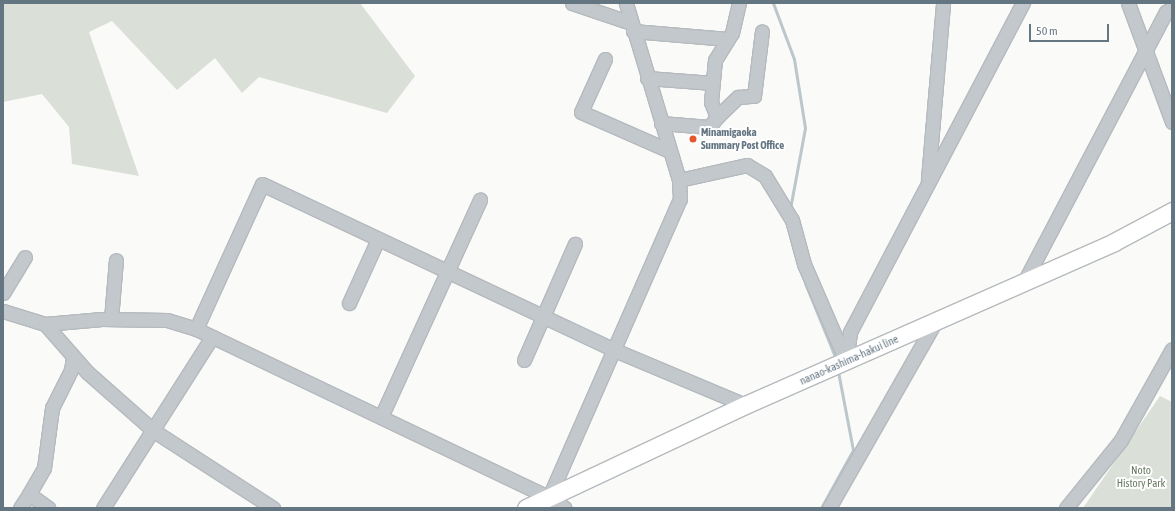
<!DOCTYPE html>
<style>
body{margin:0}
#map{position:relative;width:1175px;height:511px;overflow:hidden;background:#fafaf8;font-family:"Asap Condensed",sans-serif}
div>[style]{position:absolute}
.green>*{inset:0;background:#dadfd7}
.stream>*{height:3px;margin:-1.5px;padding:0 1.5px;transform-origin:1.5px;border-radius:1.5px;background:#bbc7cb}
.roads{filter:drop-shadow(1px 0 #b5babe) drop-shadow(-1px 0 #b5babe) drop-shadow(0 1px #b5babe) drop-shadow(0 -1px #b5babe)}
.minor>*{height:13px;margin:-6.5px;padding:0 6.5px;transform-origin:6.5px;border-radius:6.5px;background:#c3c8cc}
.major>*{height:17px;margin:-8.5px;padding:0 8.5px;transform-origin:8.5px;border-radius:8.5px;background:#fff}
.dots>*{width:11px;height:11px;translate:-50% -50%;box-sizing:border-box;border:2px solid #fff;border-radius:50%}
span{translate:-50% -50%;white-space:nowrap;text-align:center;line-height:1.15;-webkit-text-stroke:4px #fff;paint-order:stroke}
.poi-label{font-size:11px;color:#657683;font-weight:700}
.left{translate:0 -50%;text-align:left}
.street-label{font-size:11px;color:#657683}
.park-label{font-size:11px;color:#687a64}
.frame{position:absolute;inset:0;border:4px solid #657683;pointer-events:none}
.scale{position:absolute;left:1029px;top:24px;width:80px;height:18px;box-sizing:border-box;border:2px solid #657683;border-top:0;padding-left:5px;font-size:12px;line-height:14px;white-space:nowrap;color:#657683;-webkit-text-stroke:3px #fff;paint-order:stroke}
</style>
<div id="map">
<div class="green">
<div style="clip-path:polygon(3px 3px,360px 3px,415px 76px,387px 113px,259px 77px,242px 93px,215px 58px,177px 90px,112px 21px,89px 32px,139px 176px,72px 164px,69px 127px,42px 94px,3px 102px)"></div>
<div style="clip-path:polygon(1160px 396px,1172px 402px,1172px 508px,1083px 508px)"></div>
</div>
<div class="stream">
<div style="left:773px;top:3px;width:60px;rotate:69.4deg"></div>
<div style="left:794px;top:59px;width:70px;rotate:80.9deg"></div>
<div style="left:805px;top:128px;width:82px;rotate:100.5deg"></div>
<div style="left:787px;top:222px;width:34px;rotate:76deg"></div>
<div style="left:805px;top:283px;width:82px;rotate:67.8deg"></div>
<div style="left:821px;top:508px;width:66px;rotate:-61.1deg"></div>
<div style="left:853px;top:450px;width:80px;rotate:-100.8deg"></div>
</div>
<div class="roads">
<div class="minor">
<div style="left:572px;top:3px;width:62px;rotate:18.7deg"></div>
<div style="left:1128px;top:3px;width:127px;rotate:69.7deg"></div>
<div style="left:633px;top:31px;width:95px;rotate:4.8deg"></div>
<div style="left:605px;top:59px;width:58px;rotate:114.4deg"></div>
<div style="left:581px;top:112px;width:97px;rotate:23.7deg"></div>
<div style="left:647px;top:78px;width:66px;rotate:4.3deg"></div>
<div style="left:717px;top:117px;width:29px;rotate:-44deg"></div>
<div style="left:738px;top:97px;width:16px;rotate:-4deg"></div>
<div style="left:754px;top:96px;width:65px;rotate:-83deg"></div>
<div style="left:661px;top:123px;width:48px;rotate:4.8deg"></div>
<div style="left:709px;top:127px;width:13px;rotate:-51deg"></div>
<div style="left:717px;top:117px;width:16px;rotate:-112deg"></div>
<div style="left:711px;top:102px;width:42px;rotate:-84.6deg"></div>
<div style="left:715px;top:60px;width:32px;rotate:-58deg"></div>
<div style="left:732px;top:33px;width:31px;rotate:-77deg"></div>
<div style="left:928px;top:179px;width:177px;rotate:-85.1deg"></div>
<div style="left:679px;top:180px;width:70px;rotate:-12.4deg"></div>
<div style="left:747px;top:165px;width:21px;rotate:31deg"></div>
<div style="left:765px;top:176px;width:52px;rotate:58.5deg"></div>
<div style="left:792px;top:220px;width:46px;rotate:74.7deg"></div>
<div style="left:804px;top:264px;width:106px;rotate:66.6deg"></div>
<div style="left:1024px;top:282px;width:305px;rotate:-62.3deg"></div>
<div style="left:1166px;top:12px;width:7px;rotate:-34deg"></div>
<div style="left:3px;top:293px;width:42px;rotate:-58.6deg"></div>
<div style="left:349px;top:303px;width:70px;rotate:-65.6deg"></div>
<div style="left:3px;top:311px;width:44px;rotate:17.2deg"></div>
<div style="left:45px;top:324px;width:57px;rotate:-5deg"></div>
<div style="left:102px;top:319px;width:65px;rotate:0.9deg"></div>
<div style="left:167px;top:320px;width:30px;rotate:17deg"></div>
<div style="left:196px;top:329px;width:391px;rotate:25.5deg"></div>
<div style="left:549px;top:497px;width:19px;rotate:35deg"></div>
<div style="left:111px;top:319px;width:59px;rotate:-85.2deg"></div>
<div style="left:45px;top:324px;width:64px;rotate:48.8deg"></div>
<div style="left:87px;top:372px;width:89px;rotate:41.4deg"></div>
<div style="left:154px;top:431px;width:142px;rotate:32.9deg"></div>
<div style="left:196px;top:329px;width:159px;rotate:-65.5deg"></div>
<div style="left:262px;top:184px;width:387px;rotate:25.2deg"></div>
<div style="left:612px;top:349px;width:144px;rotate:22.8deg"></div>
<div style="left:524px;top:360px;width:127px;rotate:-66.3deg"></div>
<div style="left:846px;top:361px;width:29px;rotate:-82deg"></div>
<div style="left:850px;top:332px;width:372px;rotate:-62.3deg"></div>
<div style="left:381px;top:417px;width:239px;rotate:-65.5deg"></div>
<div style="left:29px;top:494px;width:30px;rotate:-60deg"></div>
<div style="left:44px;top:468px;width:61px;rotate:-82.4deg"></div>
<div style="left:52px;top:408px;width:42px;rotate:-63.4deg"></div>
<div style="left:71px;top:370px;width:13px;rotate:-81deg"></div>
<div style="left:549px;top:497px;width:326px;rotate:-66.3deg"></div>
<div style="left:680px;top:199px;width:19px;rotate:-93deg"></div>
<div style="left:679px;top:180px;width:185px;rotate:-106.7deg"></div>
<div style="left:20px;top:508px;width:17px;rotate:-57deg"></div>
<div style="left:29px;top:494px;width:24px;rotate:36deg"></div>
<div style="left:103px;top:508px;width:203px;rotate:-57.5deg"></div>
<div style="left:829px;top:508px;width:214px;rotate:-60.3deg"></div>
<div style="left:1066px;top:508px;width:87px;rotate:-51deg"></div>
<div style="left:1121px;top:440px;width:104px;rotate:-60.7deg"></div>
</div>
<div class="major">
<div style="left:526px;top:508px;width:242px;rotate:-25.2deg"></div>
<div style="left:745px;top:405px;width:403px;rotate:-23.8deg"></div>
<div style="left:1114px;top:242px;width:66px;rotate:-28.1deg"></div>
</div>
</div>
<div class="dots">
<div style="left:693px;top:139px;background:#e4572e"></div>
</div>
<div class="poi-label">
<span class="left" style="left:701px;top:139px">Minamigaoka<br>Summary Post Office</span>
</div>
<div class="street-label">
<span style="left:849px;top:360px;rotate:-24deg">nanao-kashima-hakui line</span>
</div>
<div class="park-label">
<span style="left:1141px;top:477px">Noto<br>History Park</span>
</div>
<div class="frame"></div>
<div class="scale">50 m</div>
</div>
